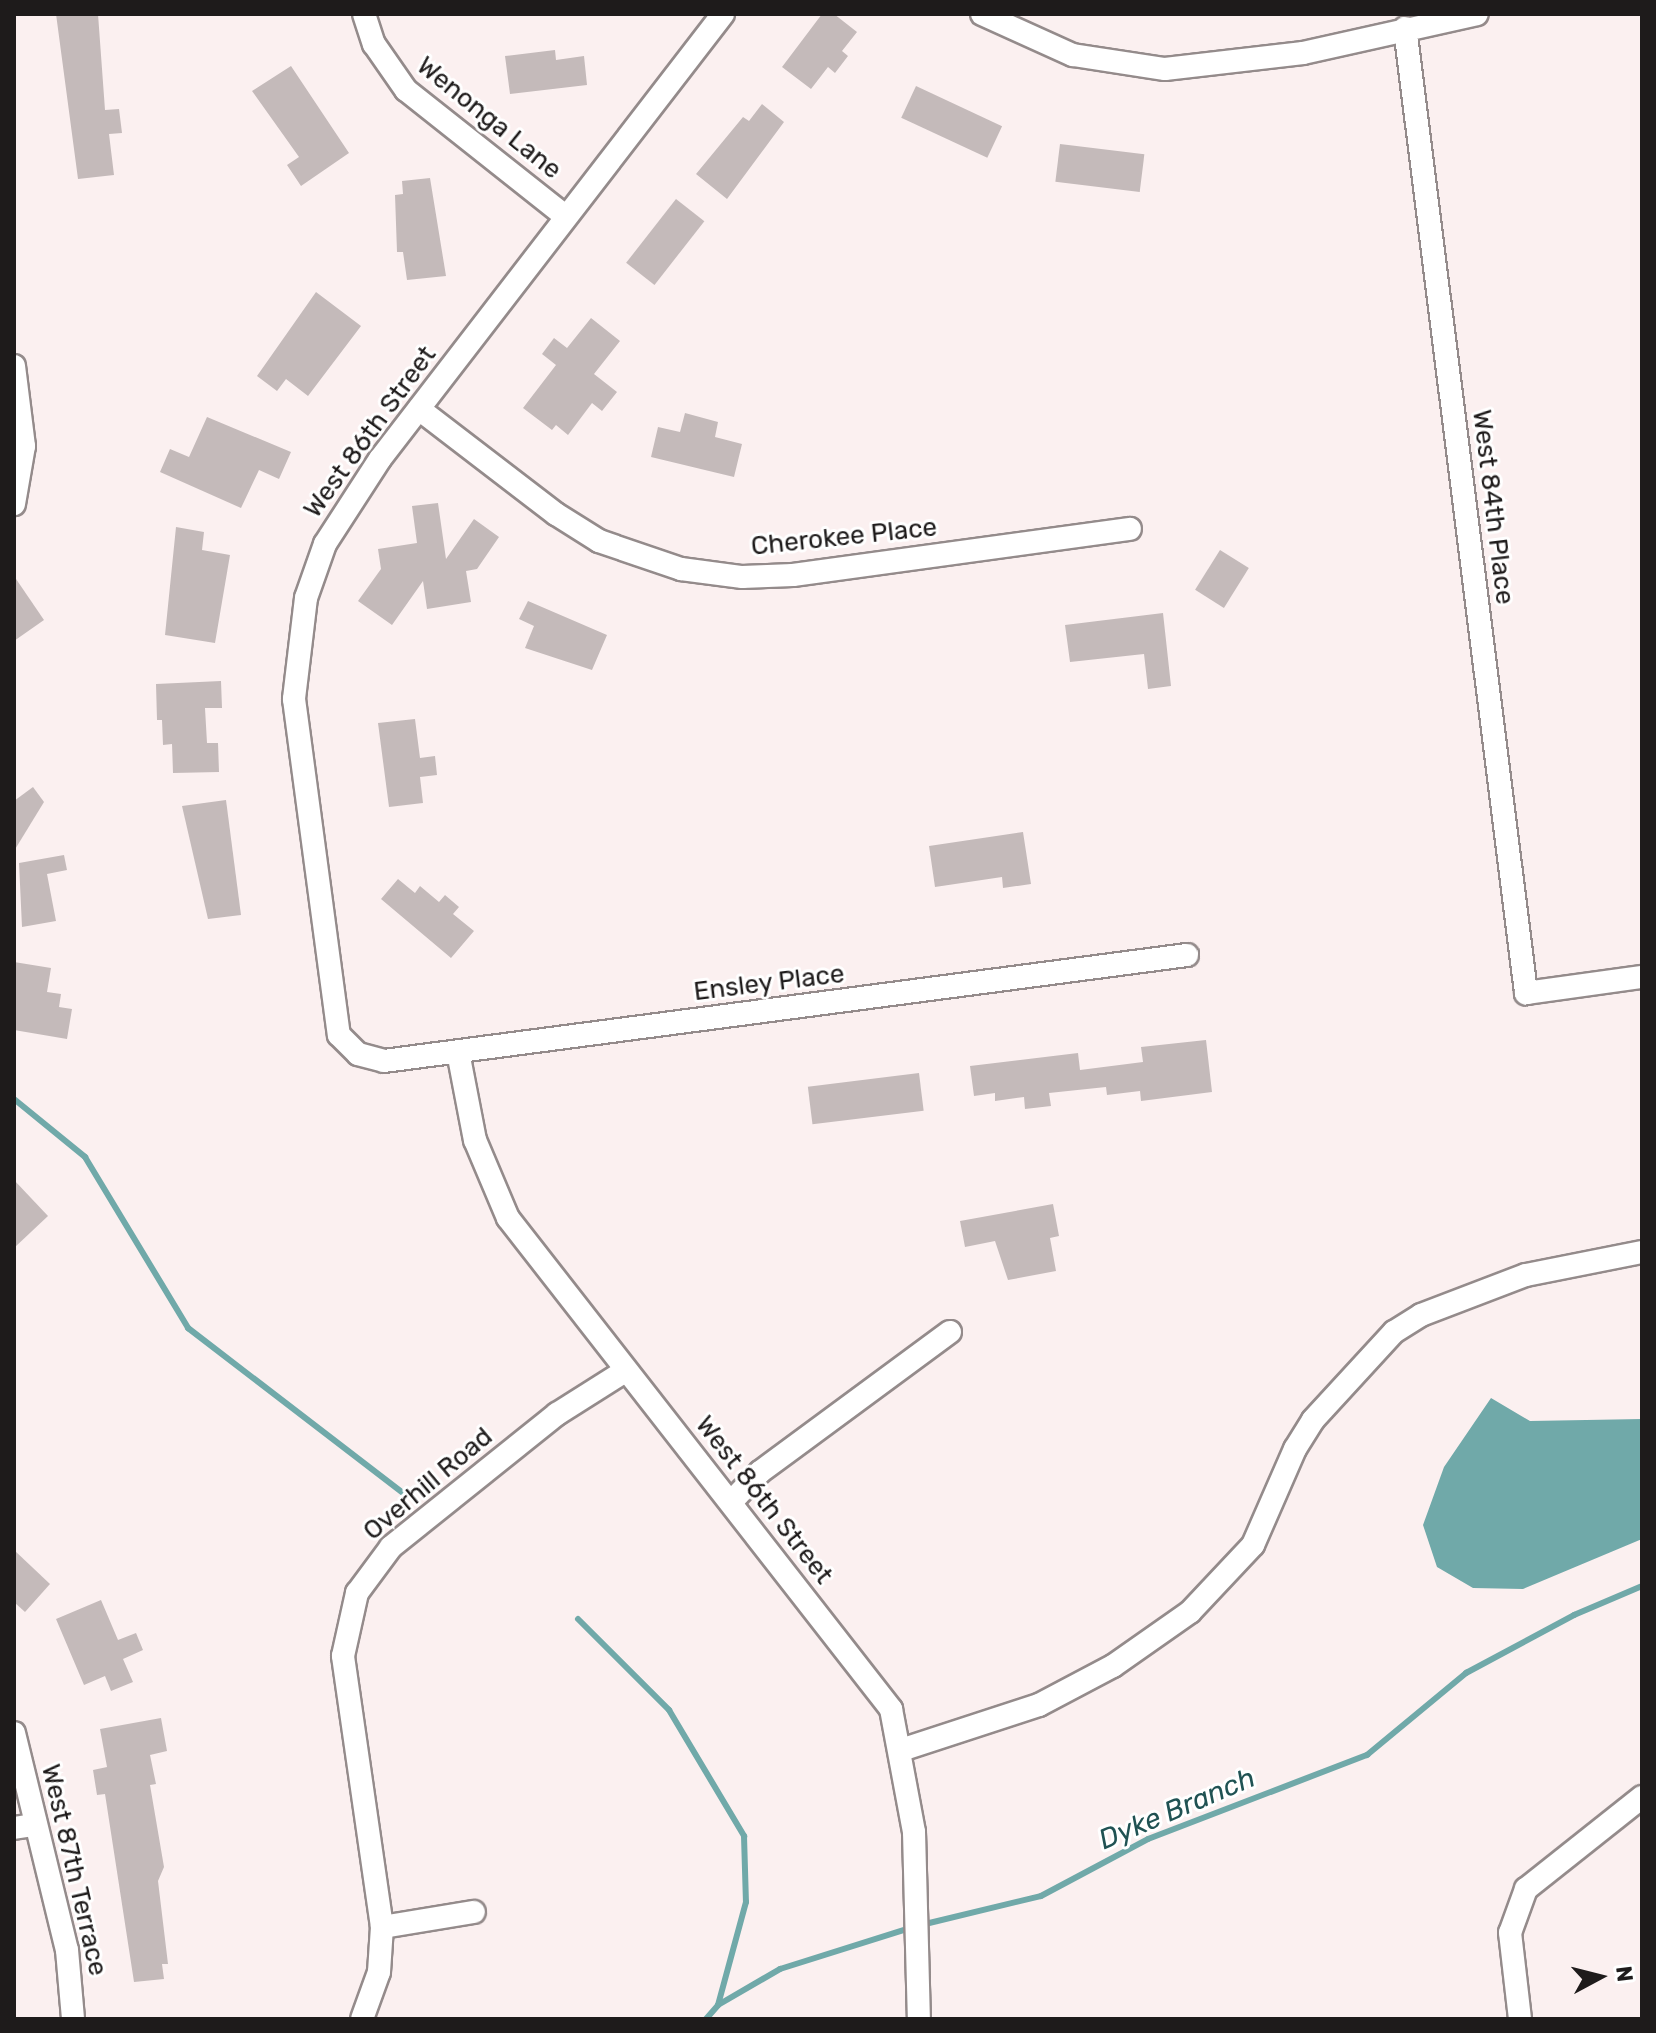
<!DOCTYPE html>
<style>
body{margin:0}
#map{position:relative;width:1656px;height:2033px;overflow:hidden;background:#fbf0f0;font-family:Rubik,sans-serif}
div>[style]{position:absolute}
.water>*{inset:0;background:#70a9a9}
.stream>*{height:6px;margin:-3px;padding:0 3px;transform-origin:3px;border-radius:3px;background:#70a9a9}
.building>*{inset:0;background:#c4baba;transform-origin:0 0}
.roads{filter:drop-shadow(2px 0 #948b8b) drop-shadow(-2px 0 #948b8b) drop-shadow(0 2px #948b8b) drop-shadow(0 -2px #948b8b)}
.minor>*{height:22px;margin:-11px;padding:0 11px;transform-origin:11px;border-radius:11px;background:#fff}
span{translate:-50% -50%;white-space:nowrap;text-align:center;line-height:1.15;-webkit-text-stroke:6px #fff;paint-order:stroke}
.street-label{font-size:26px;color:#1e1b1b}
.water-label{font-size:28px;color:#205253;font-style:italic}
.frame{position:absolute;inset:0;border:16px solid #1e1b1b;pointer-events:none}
.north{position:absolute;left:1560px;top:1937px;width:80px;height:80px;-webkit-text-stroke:6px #fff;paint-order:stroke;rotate:83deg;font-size:22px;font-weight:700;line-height:32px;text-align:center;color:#1e1b1b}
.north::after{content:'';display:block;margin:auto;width:28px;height:36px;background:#1e1b1b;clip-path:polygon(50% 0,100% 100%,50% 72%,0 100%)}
</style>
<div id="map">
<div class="water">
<div style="clip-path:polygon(1491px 1398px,1530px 1421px,1642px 1419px,1642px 1539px,1523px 1589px,1473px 1588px,1437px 1567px,1423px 1525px,1444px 1467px)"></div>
</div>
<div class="stream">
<div style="left:14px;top:1099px;width:92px;rotate:39.2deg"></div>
<div style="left:85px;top:1157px;width:200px;rotate:58.9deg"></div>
<div style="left:188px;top:1328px;width:270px;rotate:37.5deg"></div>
<div style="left:578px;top:1619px;width:129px;rotate:45deg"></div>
<div style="left:669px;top:1710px;width:147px;rotate:59.2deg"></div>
<div style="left:744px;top:1836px;width:66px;rotate:88.3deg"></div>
<div style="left:746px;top:1902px;width:107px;rotate:105.2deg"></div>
<div style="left:921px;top:1925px;width:123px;rotate:-13.6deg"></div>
<div style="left:1041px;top:1896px;width:121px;rotate:-28deg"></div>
<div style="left:1148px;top:1839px;width:235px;rotate:-21deg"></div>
<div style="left:1367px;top:1755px;width:129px;rotate:-39.6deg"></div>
<div style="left:1466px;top:1673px;width:123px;rotate:-28.2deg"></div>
<div style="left:1574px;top:1615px;width:74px;rotate:-23.1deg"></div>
<div style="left:706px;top:2019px;width:18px;rotate:-49deg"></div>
<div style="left:718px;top:2005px;width:72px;rotate:-30.1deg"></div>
<div style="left:780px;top:1969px;width:136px;rotate:-17.5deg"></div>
</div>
<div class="building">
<div style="clip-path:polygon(56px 14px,98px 14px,105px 110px,119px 109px,122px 133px,109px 134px,114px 175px,78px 179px)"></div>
<div style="clip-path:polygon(822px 14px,834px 14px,857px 32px,842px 51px,848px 56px,835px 73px,828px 67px,811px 89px,782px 67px)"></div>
<div style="clip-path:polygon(555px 50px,556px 60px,584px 56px,587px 85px,510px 94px,505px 56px)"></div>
<div style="clip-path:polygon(291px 66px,349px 153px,301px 186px,287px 165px,299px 157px,252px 91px)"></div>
<div style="left:916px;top:86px;width:95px;height:35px;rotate:25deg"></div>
<div style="clip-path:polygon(762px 104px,784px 122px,727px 199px,696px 174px,743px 117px,749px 121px)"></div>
<div style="left:1060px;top:144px;width:85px;height:38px;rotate:7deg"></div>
<div style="clip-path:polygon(430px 178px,446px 276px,407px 280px,403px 252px,397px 252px,395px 195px,403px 194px,402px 181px)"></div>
<div style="left:676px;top:199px;width:36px;height:81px;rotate:38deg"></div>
<div style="clip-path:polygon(316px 292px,361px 326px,308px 396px,286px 379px,277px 391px,257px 376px)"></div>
<div style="clip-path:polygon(591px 318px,620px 341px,594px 374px,617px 392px,602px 411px,592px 403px,568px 435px,556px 425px,552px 430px,523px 408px,556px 365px,542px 354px,554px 338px,567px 348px)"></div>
<div style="clip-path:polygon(685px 413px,718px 422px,715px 437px,742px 444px,734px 477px,651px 457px,658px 427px,680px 432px)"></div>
<div style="clip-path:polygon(207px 417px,291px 452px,279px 479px,259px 470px,241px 508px,160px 472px,170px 449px,189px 457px)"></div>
<div style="clip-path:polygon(438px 503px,446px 559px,474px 519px,499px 537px,477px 569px,466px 571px,471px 602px,427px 609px,423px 581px,392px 625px,358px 601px,381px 569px,378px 549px,417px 543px,412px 506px)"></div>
<div style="clip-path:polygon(176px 527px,204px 532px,202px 550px,230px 555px,215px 643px,165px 635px)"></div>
<div style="left:1220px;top:550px;width:34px;height:47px;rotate:32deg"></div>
<div style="clip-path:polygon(14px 576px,44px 620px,14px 641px)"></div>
<div style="clip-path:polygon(528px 601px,607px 635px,592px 670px,525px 648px,534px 626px,519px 619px)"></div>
<div style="clip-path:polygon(1163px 613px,1171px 686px,1148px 689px,1144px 654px,1070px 662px,1065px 625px)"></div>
<div style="clip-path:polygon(221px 681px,222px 708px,205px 708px,207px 743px,218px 743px,219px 772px,173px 773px,172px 744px,163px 745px,162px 720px,157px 720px,156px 684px)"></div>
<div style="clip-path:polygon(415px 719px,420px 758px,435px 756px,437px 775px,420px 777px,423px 803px,389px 807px,378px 723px)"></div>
<div style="clip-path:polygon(33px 787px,44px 802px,14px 851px,14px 801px)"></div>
<div style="clip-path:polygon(226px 800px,241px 915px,208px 919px,182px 806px)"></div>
<div style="clip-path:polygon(1023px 832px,1031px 884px,1003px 888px,1002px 877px,935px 887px,929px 846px)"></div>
<div style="clip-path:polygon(64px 855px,67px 870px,47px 874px,56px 921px,22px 927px,19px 863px)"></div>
<div style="clip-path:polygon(398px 879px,415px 893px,420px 886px,439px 902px,445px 895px,459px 907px,453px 914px,474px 931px,451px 958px,381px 899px)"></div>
<div style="clip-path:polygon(14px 962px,51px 968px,47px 992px,61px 994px,59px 1007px,72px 1009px,67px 1039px,14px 1030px)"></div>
<div style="clip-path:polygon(1206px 1040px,1212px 1092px,1141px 1101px,1140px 1091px,1107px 1095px,1106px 1087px,1049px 1093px,1051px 1106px,1025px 1109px,1024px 1097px,995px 1101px,995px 1093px,974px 1096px,970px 1066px,1078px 1053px,1080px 1070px,1143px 1062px,1141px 1047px)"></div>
<div style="left:919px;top:1073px;width:38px;height:112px;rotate:83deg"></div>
<div style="clip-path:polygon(14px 1180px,48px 1216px,14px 1248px)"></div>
<div style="clip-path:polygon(1053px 1204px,1059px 1236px,1050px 1238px,1056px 1271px,1008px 1280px,995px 1241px,965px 1247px,960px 1221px)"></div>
<div style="clip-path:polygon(14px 1550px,50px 1584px,25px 1612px,14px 1602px)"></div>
<div style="clip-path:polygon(101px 1600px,118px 1640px,136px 1633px,143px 1650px,123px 1659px,133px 1682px,111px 1691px,105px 1676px,84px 1685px,56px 1619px)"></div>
<div style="clip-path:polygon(161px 1718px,167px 1751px,150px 1755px,156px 1784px,150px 1785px,164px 1867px,158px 1881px,168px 1964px,162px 1964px,164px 1979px,134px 1982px,105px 1794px,97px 1795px,93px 1770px,107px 1767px,100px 1729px)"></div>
</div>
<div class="roads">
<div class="minor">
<div style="left:364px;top:14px;width:32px;rotate:72deg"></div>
<div style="left:374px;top:44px;width:56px;rotate:55.2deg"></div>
<div style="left:406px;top:90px;width:204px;rotate:38.4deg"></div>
<div style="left:723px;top:14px;width:562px;rotate:127.62deg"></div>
<div style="left:380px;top:459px;width:101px;rotate:122.9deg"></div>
<div style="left:325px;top:544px;width:57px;rotate:109.4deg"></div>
<div style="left:306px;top:598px;width:102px;rotate:96.8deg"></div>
<div style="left:294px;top:699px;width:339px;rotate:82.4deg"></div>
<div style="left:339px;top:1035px;width:27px;rotate:45deg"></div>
<div style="left:358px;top:1054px;width:27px;rotate:15deg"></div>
<div style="left:384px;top:1061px;width:810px;rotate:-7.52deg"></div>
<div style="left:982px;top:14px;width:100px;rotate:24.3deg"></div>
<div style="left:1073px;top:55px;width:93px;rotate:8.7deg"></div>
<div style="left:1165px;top:69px;width:139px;rotate:-6.6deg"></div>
<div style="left:1303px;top:53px;width:178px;rotate:-12.6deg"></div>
<div style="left:1405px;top:28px;width:973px;rotate:82.85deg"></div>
<div style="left:1526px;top:993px;width:117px;rotate:-7.9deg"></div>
<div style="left:14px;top:366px;width:81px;rotate:82.9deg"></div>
<div style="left:24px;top:446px;width:59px;rotate:99.8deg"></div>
<div style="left:419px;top:409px;width:173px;rotate:37.5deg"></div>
<div style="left:556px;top:514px;width:51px;rotate:32.1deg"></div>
<div style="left:599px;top:541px;width:87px;rotate:18.9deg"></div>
<div style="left:681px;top:569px;width:62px;rotate:7.5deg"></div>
<div style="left:742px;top:577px;width:51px;rotate:-2.2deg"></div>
<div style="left:793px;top:575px;width:340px;rotate:-7.8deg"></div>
<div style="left:458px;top:1052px;width:90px;rotate:79.1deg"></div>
<div style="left:475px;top:1140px;width:85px;rotate:67.1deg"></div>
<div style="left:508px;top:1218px;width:623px;rotate:52.04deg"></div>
<div style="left:891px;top:1709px;width:125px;rotate:79.4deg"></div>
<div style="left:914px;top:1832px;width:187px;rotate:88.5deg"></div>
<div style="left:731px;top:1502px;width:42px;rotate:-46deg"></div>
<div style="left:760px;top:1472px;width:236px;rotate:-36.4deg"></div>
<div style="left:14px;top:1733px;width:223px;rotate:76.3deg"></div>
<div style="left:67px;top:1950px;width:69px;rotate:85deg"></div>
<div style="left:901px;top:1750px;width:145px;rotate:-18.1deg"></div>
<div style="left:1039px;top:1705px;width:84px;rotate:-27.8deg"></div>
<div style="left:1113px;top:1666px;width:94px;rotate:-35deg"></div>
<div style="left:1190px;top:1612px;width:92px;rotate:-46.8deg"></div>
<div style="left:1253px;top:1545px;width:105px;rotate:-66.4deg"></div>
<div style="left:1295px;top:1449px;width:34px;rotate:-58deg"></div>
<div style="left:1313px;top:1420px;width:120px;rotate:-47.4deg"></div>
<div style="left:1394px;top:1332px;width:32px;rotate:-32deg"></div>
<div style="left:1421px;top:1315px;width:112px;rotate:-20.9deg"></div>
<div style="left:1526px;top:1275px;width:118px;rotate:-11.2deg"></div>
<div style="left:14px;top:1828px;width:20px;rotate:-9deg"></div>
<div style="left:382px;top:1927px;width:93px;rotate:-9.3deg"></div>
<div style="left:362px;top:2019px;width:50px;rotate:-70.1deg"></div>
<div style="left:379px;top:1972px;width:45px;rotate:-86.2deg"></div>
<div style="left:382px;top:1927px;width:274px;rotate:-98.2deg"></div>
<div style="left:343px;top:1656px;width:65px;rotate:-77.5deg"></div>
<div style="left:357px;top:1593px;width:57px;rotate:-53.5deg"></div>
<div style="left:391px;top:1547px;width:213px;rotate:-38.7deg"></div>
<div style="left:557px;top:1414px;width:80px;rotate:-32.3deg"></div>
<div style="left:1520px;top:2019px;width:87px;rotate:-96.6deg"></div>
<div style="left:1510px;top:1933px;width:47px;rotate:-70deg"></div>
<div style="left:1526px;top:1889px;width:148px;rotate:-38.4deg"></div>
</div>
</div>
<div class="street-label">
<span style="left:489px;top:118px;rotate:39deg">Wenonga Lane</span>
<span style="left:370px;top:432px;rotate:-54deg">West 86th Street</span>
<span style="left:1493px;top:507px;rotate:83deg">West 84th Place</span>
<span style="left:844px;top:537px;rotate:-6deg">Cherokee Place</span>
<span style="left:769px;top:983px;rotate:-7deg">Ensley Place</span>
<span style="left:428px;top:1484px;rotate:-40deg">Overhill Road</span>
<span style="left:764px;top:1500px;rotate:52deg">West 86th Street</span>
<span style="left:74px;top:1870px;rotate:77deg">West 87th Terrace</span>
</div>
<div class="water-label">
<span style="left:1177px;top:1809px;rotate:-23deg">Dyke Branch</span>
</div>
<div class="frame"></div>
<div class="north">N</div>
</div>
